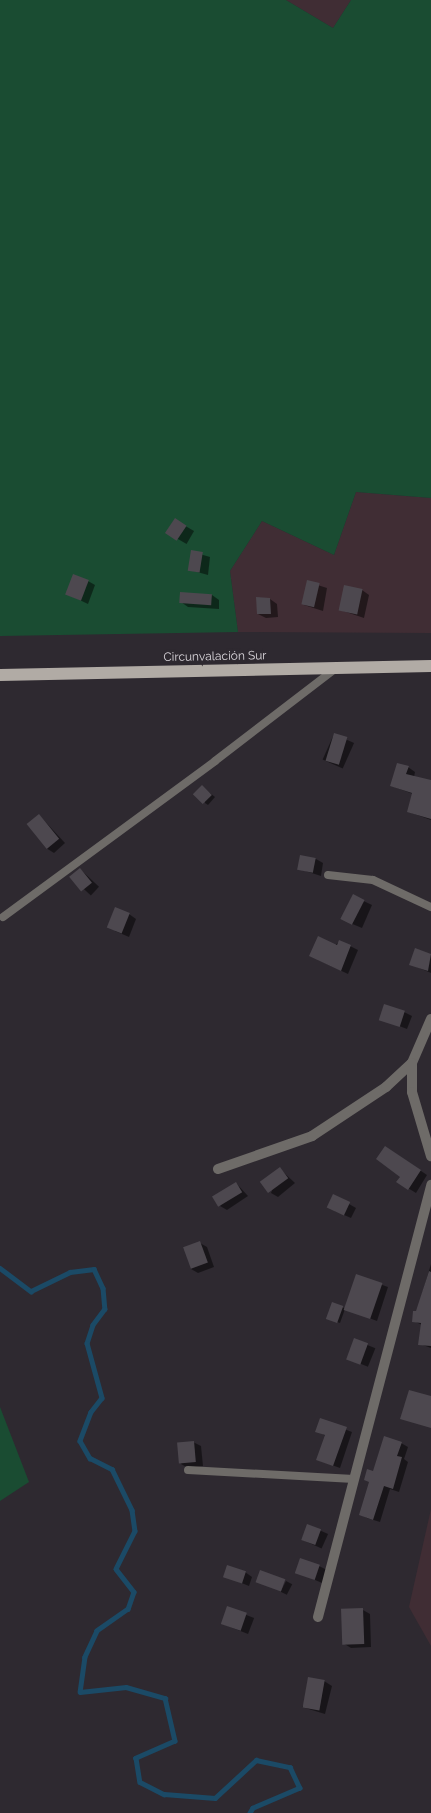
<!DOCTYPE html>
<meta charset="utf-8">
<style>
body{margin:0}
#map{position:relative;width:431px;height:1813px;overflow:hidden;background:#2e2930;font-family:Raleway,sans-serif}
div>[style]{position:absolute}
.industrial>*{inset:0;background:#402d34}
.green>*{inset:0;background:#1a4c32}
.shadow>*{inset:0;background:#0007;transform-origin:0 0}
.stream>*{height:4.5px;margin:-2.25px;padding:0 2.25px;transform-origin:2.25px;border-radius:2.25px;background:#1b4a66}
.building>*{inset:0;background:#4d484f;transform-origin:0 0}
.service>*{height:8px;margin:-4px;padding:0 4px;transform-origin:4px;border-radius:4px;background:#6e6b68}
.minor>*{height:10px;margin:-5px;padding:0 5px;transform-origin:5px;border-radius:5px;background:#6e6b68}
.primary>*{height:12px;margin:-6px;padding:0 6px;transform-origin:6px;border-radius:6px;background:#b1aba5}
span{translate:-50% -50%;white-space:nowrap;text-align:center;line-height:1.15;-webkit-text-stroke:5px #2e2930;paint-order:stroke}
.street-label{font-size:12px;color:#d9d5da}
</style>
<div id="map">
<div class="industrial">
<div style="clip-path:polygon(286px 0,351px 0,333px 28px)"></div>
<div style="clip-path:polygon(356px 492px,431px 498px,431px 633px,238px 632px,230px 571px,262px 521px,334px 555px)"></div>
<div style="clip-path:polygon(431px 1509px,431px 1646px,409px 1607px)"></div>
</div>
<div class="green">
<div style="clip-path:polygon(0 0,286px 0,333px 28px,351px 0,431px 0,431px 498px,356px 492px,334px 555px,262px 521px,230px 571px,238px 632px,0 636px)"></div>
<div style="clip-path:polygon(0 1407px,29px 1482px,0 1501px)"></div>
</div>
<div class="shadow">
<div style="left:175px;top:520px;width:22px;height:15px;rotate:30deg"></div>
<div style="clip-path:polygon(193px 552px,210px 557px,208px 575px,190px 570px)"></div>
<div style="clip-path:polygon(88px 581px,95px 585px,88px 604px,67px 594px)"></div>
<div style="clip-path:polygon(308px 582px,327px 588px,323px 611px,304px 605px)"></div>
<div style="clip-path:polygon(362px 590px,369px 595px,364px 618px,340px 610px)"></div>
<div style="clip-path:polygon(181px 593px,212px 595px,219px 600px,219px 609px,188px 607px,181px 602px)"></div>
<div style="clip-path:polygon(270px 599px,277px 604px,278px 617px,266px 618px,258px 614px)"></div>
<div style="left:334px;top:734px;width:22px;height:28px;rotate:24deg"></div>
<div style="clip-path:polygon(408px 767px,415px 772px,414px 777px,431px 782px,431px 820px,409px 812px,413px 794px,392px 786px)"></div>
<div style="clip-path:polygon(205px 789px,215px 797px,208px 805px,205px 803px)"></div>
<div style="clip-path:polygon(39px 815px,65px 843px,54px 853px,46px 848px)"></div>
<div style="clip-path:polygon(316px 859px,323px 863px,321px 876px,299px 869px)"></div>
<div style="left:80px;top:869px;width:26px;height:12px;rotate:43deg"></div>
<div style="clip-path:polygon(353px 896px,372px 905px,362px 928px,350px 923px)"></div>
<div style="clip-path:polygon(129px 914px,136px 919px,129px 937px,115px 931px)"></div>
<div style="clip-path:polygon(340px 941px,358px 950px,348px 974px,318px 960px)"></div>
<div style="clip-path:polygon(416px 950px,431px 955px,431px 973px,410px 964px)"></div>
<div style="clip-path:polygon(404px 1012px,412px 1016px,407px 1029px,381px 1019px)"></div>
<div style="clip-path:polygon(393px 1152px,427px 1175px,416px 1193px,398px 1182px,401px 1177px)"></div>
<div style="clip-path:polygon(280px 1169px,295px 1183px,278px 1197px,271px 1193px)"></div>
<div style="clip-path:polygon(236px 1183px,248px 1196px,227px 1210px,220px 1206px)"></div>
<div style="clip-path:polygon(349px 1204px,356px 1208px,351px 1218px,335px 1211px)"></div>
<div style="clip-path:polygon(200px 1243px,207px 1247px,214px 1267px,198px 1273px,191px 1269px)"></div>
<div style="clip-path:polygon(431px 1264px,431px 1348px,420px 1344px,422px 1325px,414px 1321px)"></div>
<div style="clip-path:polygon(357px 1276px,388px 1287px,377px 1321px,345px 1309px,340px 1323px,331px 1320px,342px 1307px,346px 1309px)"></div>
<div style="left:355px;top:1340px;width:22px;height:20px;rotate:22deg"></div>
<div style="clip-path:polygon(321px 1420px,352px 1432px,340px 1468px,318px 1460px,326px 1436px,317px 1431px)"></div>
<div style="clip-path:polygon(193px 1442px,201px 1446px,203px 1466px,188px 1468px,181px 1464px)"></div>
<div style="clip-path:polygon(401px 1443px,408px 1447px,404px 1459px,408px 1462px,399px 1492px,390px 1489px,380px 1522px,367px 1518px,360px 1514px,374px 1473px)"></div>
<div style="left:308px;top:1525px;width:22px;height:16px;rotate:24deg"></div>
<div style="clip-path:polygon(319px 1566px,327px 1570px,322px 1583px,297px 1572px)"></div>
<div style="clip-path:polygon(245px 1572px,252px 1577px,249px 1586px,224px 1576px)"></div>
<div style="left:286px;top:1581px;width:7px;height:12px;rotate:27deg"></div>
<div style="left:228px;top:1608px;width:28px;height:17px;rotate:21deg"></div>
<div style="clip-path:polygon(363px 1610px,370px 1614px,371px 1647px,351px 1648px,343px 1643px)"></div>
<div style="clip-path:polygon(324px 1681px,332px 1686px,325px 1714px,302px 1707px)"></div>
</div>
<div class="stream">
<div style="left:0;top:1268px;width:39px;rotate:37deg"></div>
<div style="left:31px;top:1291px;width:43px;rotate:-26deg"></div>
<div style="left:70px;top:1272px;width:24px;rotate:-7deg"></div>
<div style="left:94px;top:1269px;width:21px;rotate:65deg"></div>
<div style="left:103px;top:1288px;width:21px;rotate:85deg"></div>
<div style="left:105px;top:1309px;width:20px;rotate:127deg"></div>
<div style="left:93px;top:1325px;width:19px;rotate:108deg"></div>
<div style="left:87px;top:1343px;width:57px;rotate:74.7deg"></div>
<div style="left:102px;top:1398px;width:18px;rotate:128deg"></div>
<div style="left:91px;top:1412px;width:31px;rotate:111deg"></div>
<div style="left:80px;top:1441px;width:20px;rotate:60deg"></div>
<div style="left:90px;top:1458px;width:25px;rotate:27deg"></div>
<div style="left:112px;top:1469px;width:46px;rotate:64deg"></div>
<div style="left:132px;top:1510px;width:21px;rotate:82deg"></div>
<div style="left:135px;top:1531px;width:42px;rotate:116.6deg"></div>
<div style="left:116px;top:1569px;width:29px;rotate:52deg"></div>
<div style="left:134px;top:1592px;width:18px;rotate:109deg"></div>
<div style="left:128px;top:1609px;width:38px;rotate:145deg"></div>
<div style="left:97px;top:1631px;width:29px;rotate:115deg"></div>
<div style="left:85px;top:1657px;width:35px;rotate:98deg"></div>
<div style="left:80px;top:1692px;width:46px;rotate:-6.2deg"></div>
<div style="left:126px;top:1687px;width:41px;rotate:15.8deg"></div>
<div style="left:165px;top:1698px;width:44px;rotate:76.9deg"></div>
<div style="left:175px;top:1741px;width:43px;rotate:156.4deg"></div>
<div style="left:136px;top:1758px;width:24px;rotate:81deg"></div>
<div style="left:140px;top:1782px;width:27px;rotate:27deg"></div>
<div style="left:164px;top:1794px;width:51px;rotate:4.5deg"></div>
<div style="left:215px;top:1798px;width:56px;rotate:-42.8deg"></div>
<div style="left:256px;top:1760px;width:35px;rotate:12deg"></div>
<div style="left:290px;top:1767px;width:23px;rotate:65deg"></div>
<div style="left:300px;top:1788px;width:51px;rotate:156.9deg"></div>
<div style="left:253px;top:1808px;width:6px;rotate:121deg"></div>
</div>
<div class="building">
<div style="left:175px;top:518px;width:14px;height:18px;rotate:34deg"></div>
<div style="left:191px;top:550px;width:12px;height:21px;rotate:9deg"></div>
<div style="left:73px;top:574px;width:17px;height:22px;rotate:21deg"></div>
<div style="left:307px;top:580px;width:13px;height:25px;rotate:13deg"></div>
<div style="left:344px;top:585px;width:19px;height:26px;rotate:12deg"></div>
<div style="left:180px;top:592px;width:32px;height:11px;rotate:4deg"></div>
<div style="clip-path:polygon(256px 597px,270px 598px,271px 614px,257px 614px)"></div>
<div style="left:334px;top:733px;width:14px;height:29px;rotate:17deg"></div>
<div style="clip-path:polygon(397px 763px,409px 766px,406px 774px,431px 780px,431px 819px,407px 812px,412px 793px,390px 786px)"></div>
<div style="left:202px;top:785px;width:14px;height:13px;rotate:45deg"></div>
<div style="left:39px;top:814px;width:32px;height:16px;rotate:51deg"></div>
<div style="left:300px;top:855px;width:16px;height:15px;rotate:11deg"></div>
<div style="left:80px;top:868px;width:19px;height:14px;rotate:51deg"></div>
<div style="left:353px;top:894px;width:13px;height:28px;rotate:27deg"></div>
<div style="left:115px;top:907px;width:16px;height:22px;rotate:22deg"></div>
<div style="clip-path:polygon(318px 936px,337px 945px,339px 940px,351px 945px,341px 971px,309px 956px)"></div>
<div style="clip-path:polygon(415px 948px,431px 954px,428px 971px,409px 965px)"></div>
<div style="left:384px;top:1004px;width:22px;height:17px;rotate:18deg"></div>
<div style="clip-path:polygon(385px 1146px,421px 1170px,408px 1190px,396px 1182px,400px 1177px,376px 1159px)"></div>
<div style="left:280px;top:1167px;width:14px;height:25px;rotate:54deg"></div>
<div style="left:236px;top:1182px;width:12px;height:28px;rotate:59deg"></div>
<div style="left:333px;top:1194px;width:19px;height:15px;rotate:25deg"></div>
<div style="left:200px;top:1241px;width:23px;height:18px;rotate:70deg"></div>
<div style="clip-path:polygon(429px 1271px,431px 1272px,431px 1346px,418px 1345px,421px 1323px,412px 1322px,413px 1311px,416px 1311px)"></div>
<div style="left:356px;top:1274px;width:28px;height:38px;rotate:19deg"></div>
<div style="left:332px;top:1302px;width:12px;height:18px;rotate:20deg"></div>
<div style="left:354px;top:1338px;width:15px;height:23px;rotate:20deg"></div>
<div style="clip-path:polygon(409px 1390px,431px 1396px,431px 1428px,400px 1419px)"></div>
<div style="clip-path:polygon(320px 1418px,347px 1427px,333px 1466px,316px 1460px,325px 1435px,315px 1432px)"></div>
<div style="clip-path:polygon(384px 1436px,402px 1442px,397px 1456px,402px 1457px,393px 1489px,384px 1486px,373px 1520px,359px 1515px,369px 1482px,364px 1480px,367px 1469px,373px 1471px)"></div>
<div style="left:194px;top:1441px;width:21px;height:17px;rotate:85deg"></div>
<div style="left:307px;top:1524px;width:15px;height:17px;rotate:20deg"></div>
<div style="left:300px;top:1558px;width:21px;height:16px;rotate:19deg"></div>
<div style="left:227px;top:1565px;width:20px;height:13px;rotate:18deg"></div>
<div style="left:260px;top:1570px;width:27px;height:13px;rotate:20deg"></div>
<div style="left:227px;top:1606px;width:21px;height:19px;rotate:19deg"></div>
<div style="left:363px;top:1608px;width:36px;height:22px;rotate:88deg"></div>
<div style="left:308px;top:1677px;width:17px;height:31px;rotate:10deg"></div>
</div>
<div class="service">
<div style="left:328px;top:875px;width:45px;rotate:6.3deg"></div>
<div style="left:373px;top:880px;width:64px;rotate:25deg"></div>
<div style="left:3px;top:917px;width:263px;rotate:-36.3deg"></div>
<div style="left:215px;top:761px;width:153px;rotate:-37.5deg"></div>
<div style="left:188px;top:1470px;width:166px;rotate:3.1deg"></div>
</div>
<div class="minor">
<div style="left:431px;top:1019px;width:48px;rotate:113.4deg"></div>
<div style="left:412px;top:1063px;width:29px;rotate:90deg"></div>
<div style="left:412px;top:1092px;width:67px;rotate:73.5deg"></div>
<div style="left:218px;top:1169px;width:100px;rotate:-19.3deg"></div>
<div style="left:312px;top:1136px;width:89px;rotate:-33.5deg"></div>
<div style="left:386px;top:1087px;width:35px;rotate:-43deg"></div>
<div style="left:318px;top:1617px;width:447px;rotate:-75.3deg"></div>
</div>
<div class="primary">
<div style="left:0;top:675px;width:431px;rotate:-1.2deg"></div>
</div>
<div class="street-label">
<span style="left:215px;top:657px;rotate:-1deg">Circunvalación Sur</span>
</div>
</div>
